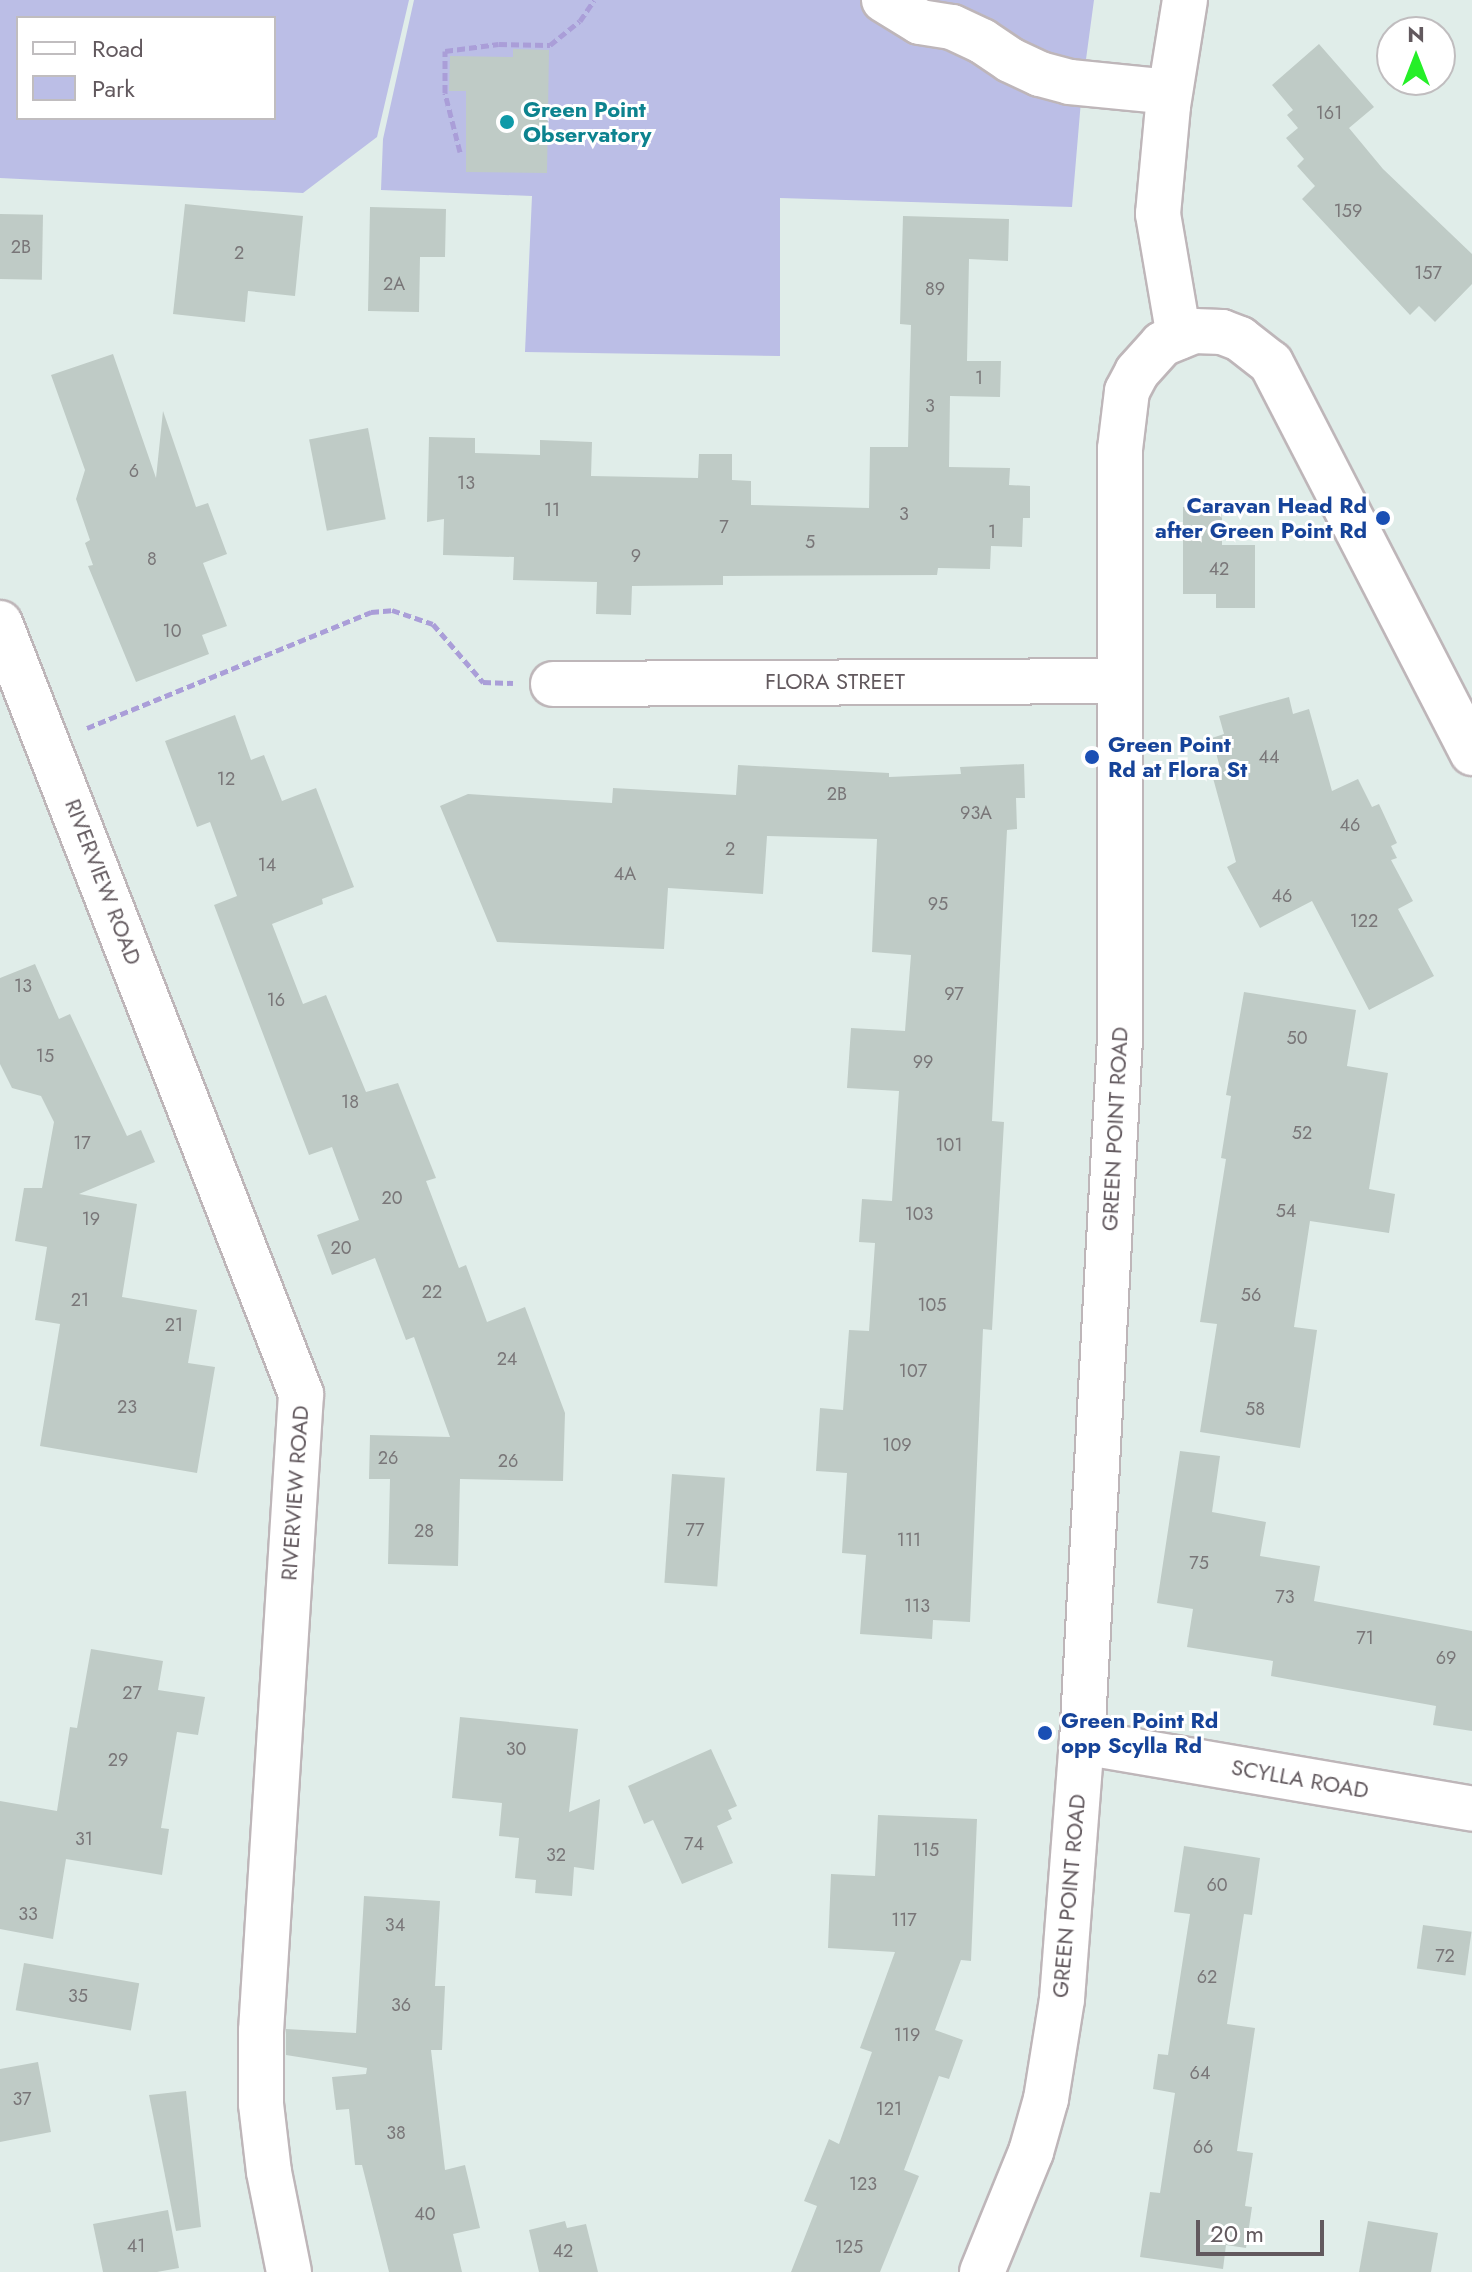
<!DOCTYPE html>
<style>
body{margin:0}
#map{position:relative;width:1472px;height:2272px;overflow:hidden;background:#e0ede9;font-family:Jost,sans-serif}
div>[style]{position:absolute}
.green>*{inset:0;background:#bbbee6}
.building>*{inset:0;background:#bfcbc6;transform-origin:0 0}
.path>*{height:5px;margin-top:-2.5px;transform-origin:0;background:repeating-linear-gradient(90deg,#aa9ed8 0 8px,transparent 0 12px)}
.roads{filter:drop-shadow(2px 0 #beb6b9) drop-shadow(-2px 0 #beb6b9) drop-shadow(0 2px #beb6b9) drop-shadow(0 -2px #beb6b9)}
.minor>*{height:44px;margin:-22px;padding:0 22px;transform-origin:22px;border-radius:22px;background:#fff}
.dots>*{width:22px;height:22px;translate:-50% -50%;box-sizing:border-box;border:4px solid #fff;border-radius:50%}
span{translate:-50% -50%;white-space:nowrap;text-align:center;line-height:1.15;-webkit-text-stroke:6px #fff;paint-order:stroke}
.number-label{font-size:18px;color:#797678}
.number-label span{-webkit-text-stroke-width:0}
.culture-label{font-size:22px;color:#0d838f;font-weight:700}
.left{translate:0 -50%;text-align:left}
.transit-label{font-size:22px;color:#164399;font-weight:700}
.right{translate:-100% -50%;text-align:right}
.street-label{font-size:22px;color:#62595e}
.legend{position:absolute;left:16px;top:16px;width:260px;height:104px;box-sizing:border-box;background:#fff;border:2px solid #c0bdbf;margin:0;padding:10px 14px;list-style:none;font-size:24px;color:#62595e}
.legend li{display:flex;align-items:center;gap:16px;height:40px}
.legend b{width:40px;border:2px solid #c0bdbf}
.north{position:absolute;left:1376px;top:16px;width:80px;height:80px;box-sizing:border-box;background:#fff;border:2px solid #c0bdbf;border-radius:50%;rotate:0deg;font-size:22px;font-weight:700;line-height:32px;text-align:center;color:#62595e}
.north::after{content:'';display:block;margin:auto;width:28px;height:36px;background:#25ef28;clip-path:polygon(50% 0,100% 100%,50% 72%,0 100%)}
.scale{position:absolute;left:1196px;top:2220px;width:128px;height:36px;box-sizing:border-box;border:4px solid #62595e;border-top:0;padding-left:10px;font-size:24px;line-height:28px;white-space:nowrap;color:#62595e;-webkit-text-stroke:6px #fff;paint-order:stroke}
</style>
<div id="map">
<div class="green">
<div style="clip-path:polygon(evenodd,0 0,409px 0,377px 137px,303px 193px,0 178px,0 0,274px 18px,274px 118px,18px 118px,18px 18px,274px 18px)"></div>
<div style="clip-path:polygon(414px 0,1094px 0,1082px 89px,1072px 207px,780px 198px,780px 356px,525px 352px,532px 196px,381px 190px,383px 139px)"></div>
</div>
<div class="building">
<div style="clip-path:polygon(1319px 44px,1374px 107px,1349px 128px,1383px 169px,1472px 254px,1472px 284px,1435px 322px,1419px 306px,1410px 315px,1302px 199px,1315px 186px,1297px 166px,1304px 159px,1286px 138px,1298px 128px,1287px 115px,1293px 110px,1272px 85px)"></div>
<div style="clip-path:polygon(513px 49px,549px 50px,547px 173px,466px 172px,466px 91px,449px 91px,450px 56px,513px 57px)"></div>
<div style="clip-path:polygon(185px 204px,303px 216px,295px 296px,248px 291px,245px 322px,173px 314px)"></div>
<div style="clip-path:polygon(370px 207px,446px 209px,445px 257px,420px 257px,419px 312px,368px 311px)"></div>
<div style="left:0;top:214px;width:43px;height:65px;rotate:1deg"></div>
<div style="clip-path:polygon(903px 216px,1009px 219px,1008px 261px,969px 259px,967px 361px,1001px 361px,1000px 397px,950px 396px,949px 467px,1010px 468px,1009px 485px,1030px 486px,1030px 518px,1023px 518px,1022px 547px,991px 546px,990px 569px,938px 568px,937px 575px,723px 576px,723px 585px,632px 586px,631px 615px,596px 614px,597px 582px,513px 580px,514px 557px,443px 555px,444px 519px,427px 522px,429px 437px,475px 438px,475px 453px,540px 455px,540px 440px,592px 442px,591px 476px,698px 478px,699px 454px,732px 454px,732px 480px,751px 481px,751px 505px,869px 508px,870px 447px,908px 447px,911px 325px,900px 324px)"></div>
<div style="clip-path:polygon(113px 354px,156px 478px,163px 411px,196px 507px,208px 503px,227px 554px,203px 563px,227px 626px,202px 635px,209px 654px,136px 682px,88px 566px,93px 565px,85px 543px,90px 540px,76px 499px,85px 470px,51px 375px)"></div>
<div style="left:368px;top:428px;width:93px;height:60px;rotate:79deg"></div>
<div style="clip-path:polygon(1183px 507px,1222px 507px,1222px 545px,1255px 545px,1255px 608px,1216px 608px,1216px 594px,1183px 594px)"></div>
<div style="clip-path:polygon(1289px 697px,1293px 714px,1309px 709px,1332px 791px,1358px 779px,1372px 807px,1379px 804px,1397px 843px,1391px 846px,1397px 858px,1391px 860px,1413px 901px,1398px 909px,1434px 976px,1369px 1010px,1312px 901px,1260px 928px,1227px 867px,1236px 862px,1213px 778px,1222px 775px,1212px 738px,1224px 734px,1219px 716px)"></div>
<div style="clip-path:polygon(235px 715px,251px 760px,264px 755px,282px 801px,316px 788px,354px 887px,322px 899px,323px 904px,272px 924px,303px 1004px,326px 995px,366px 1092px,398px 1083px,436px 1178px,426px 1181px,459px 1268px,466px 1265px,487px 1322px,525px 1307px,565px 1413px,563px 1481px,460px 1479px,458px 1566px,388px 1564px,390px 1479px,369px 1479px,370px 1435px,450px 1437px,414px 1337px,406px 1340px,375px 1258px,332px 1275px,317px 1235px,359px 1220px,332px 1147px,309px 1155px,214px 905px,237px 896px,210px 822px,197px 827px,165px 741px)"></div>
<div style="clip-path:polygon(1024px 764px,1025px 798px,1016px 798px,1017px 829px,1007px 830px,992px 1121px,1004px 1122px,992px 1330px,983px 1329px,970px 1622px,933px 1620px,932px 1639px,860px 1634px,866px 1555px,842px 1553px,847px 1473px,816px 1471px,820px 1408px,843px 1410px,849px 1330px,869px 1331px,875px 1243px,859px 1242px,862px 1199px,892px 1201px,899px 1091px,847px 1088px,851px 1028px,905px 1031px,911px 955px,872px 952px,877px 839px,767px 836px,763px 894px,668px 888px,664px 949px,497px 942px,440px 806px,468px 794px,612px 803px,613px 788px,736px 795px,738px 765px,889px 773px,889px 777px,961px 774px,960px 767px)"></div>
<div style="clip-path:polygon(35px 964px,59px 1019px,70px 1014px,127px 1136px,141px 1130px,155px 1162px,79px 1194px,137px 1204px,122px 1297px,197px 1310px,188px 1363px,215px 1367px,197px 1473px,40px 1446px,60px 1324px,35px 1320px,47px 1247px,15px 1241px,24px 1188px,42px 1188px,54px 1122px,41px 1096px,12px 1088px,0 1064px,0 978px)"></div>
<div style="clip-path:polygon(1244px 992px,1356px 1010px,1347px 1066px,1388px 1073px,1369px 1189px,1395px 1194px,1389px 1233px,1310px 1221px,1294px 1327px,1317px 1330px,1300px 1448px,1200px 1432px,1217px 1324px,1200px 1322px,1226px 1159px,1221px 1158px,1231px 1096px,1226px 1095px)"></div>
<div style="clip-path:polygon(1180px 1451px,1220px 1456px,1212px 1512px,1266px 1522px,1260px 1556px,1320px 1566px,1314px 1601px,1472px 1631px,1472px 1731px,1433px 1725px,1436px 1706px,1271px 1676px,1273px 1661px,1187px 1647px,1193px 1609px,1157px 1603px)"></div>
<div style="left:672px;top:1474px;width:53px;height:109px;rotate:4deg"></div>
<div style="clip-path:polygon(91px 1649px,163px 1661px,158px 1690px,205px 1697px,198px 1735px,177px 1732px,161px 1828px,169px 1829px,162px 1875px,66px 1859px,53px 1939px,0 1929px,0 1801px,57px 1811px,70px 1727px,77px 1728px)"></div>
<div style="clip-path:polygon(460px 1717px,578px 1729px,569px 1812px,600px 1799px,594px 1870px,574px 1867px,572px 1896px,535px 1893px,536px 1880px,515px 1878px,519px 1838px,499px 1836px,502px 1803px,452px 1798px)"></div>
<div style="clip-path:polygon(711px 1749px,737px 1806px,728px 1810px,732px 1819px,717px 1826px,733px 1863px,682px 1884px,653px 1820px,644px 1824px,628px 1786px)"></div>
<div style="clip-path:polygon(878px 1815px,977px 1819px,971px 1961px,961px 1960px,935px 2030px,963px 2040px,949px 2079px,939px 2076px,904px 2170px,919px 2176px,880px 2272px,791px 2272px,817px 2206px,804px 2201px,829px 2139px,839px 2144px,872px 2052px,860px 2048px,895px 1952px,828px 1948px,831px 1874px,875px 1876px)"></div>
<div style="clip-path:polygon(1184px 1846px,1260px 1858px,1252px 1915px,1244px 1914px,1227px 2024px,1255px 2028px,1237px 2151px,1253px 2153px,1245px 2206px,1252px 2207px,1246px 2248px,1226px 2245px,1223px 2269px,1140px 2257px,1150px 2192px,1160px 2193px,1175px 2093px,1153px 2089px,1158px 2054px,1168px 2055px,1190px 1914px,1174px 1912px)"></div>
<div style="clip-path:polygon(364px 1896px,440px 1901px,435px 1986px,445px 1986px,442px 2050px,431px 2050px,445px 2170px,465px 2165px,480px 2228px,453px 2234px,462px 2272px,389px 2272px,362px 2165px,355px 2165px,349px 2109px,336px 2110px,332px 2077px,366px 2074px,367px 2068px,286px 2055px,286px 2029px,356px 2033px)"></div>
<div style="left:1423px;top:1925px;width:49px;height:44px;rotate:8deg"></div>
<div style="left:24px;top:1963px;width:117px;height:48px;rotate:10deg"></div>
<div style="clip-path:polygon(38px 2062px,51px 2132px,0 2142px,0 2069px)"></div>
<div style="clip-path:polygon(186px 2091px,201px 2227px,176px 2231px,149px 2095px)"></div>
<div style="clip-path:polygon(168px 2210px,179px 2268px,157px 2272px,103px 2272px,93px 2224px)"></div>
<div style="clip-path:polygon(565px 2221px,567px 2228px,586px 2224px,598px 2272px,539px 2272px,529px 2230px)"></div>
<div style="clip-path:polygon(1368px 2221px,1438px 2233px,1431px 2272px,1359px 2272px)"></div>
</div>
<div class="path">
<div style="left:460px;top:152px;width:61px;rotate:-104.3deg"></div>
<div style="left:445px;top:93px;width:42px;rotate:-90deg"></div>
<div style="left:445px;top:51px;width:54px;rotate:-7.4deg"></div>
<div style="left:499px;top:44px;width:51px;rotate:1.1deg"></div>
<div style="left:550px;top:45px;width:38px;rotate:-39deg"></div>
<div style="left:580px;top:21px;width:25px;rotate:-56deg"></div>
<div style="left:87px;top:728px;width:307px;rotate:-22.2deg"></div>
<div style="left:371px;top:612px;width:21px;rotate:-5deg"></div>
<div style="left:392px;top:610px;width:43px;rotate:18.9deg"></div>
<div style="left:433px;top:624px;width:77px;rotate:49.2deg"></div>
<div style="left:483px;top:682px;width:30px;rotate:2deg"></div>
</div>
<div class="roads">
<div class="minor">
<div style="left:884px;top:0;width:42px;rotate:31.4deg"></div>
<div style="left:920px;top:22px;width:32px;rotate:9deg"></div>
<div style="left:952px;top:27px;width:33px;rotate:25deg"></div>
<div style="left:982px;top:41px;width:34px;rotate:34deg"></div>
<div style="left:1010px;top:60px;width:33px;rotate:25deg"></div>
<div style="left:1040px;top:74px;width:31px;rotate:15deg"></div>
<div style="left:1070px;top:82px;width:100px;rotate:5.7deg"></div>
<div style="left:1179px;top:337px;width:125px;rotate:-99.7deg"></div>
<div style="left:1158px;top:214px;width:108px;rotate:-84.7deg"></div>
<div style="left:1168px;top:106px;width:107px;rotate:-80.9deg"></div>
<div style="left:0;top:623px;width:828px;rotate:68.67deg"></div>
<div style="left:301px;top:1394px;width:638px;rotate:93.59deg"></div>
<div style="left:261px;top:2031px;width:73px;rotate:90deg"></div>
<div style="left:261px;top:2104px;width:68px;rotate:83.3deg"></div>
<div style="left:269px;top:2172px;width:102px;rotate:78.7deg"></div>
<div style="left:553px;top:684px;width:565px;rotate:-0.3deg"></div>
<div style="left:1082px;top:1742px;width:396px;rotate:9.7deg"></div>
<div style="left:982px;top:2272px;width:130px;rotate:-67.8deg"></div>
<div style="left:1031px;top:2152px;width:55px;rotate:-74.2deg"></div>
<div style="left:1046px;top:2099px;width:101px;rotate:-80.9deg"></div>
<div style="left:1062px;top:1999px;width:258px;rotate:-85.6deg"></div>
<div style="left:1082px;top:1742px;width:705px;rotate:-86.91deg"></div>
<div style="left:1120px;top:1038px;width:589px;rotate:-90deg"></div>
<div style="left:1120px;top:449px;width:58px;rotate:-83.1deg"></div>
<div style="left:1127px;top:391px;width:21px;rotate:-62deg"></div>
<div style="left:1137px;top:372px;width:38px;rotate:-48deg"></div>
<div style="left:1162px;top:344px;width:35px;rotate:-22deg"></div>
<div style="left:1194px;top:331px;width:28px;rotate:2deg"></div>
<div style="left:1222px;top:332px;width:19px;rotate:21deg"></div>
<div style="left:1240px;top:339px;width:39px;rotate:38deg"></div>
<div style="left:1271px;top:363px;width:439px;rotate:62.7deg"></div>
</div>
</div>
<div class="dots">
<div style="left:507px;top:122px;background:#0f9aa8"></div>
<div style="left:1383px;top:518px;background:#1a4fb4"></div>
<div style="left:1092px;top:757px;background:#1a4fb4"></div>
<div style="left:1045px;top:1733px;background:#1a4fb4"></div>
</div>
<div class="number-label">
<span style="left:1329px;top:113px">161</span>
<span style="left:1348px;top:211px">159</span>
<span style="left:21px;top:247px">2B</span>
<span style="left:239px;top:253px">2</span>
<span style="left:1428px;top:273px">157</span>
<span style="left:394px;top:284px">2A</span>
<span style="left:935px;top:289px">89</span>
<span style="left:979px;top:378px">1</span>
<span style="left:930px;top:406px">3</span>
<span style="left:134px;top:471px">6</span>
<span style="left:466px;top:483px">13</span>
<span style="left:552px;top:510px">11</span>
<span style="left:904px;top:514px">3</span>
<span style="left:724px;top:527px">7</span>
<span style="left:992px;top:532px">1</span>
<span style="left:810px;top:542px">5</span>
<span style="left:636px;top:556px">9</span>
<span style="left:152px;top:559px">8</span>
<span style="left:1219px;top:569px">42</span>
<span style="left:172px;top:631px">10</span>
<span style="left:1269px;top:757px">44</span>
<span style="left:226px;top:779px">12</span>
<span style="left:837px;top:794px">2B</span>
<span style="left:976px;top:813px">93A</span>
<span style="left:1350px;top:825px">46</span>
<span style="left:730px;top:849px">2</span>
<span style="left:267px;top:865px">14</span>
<span style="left:625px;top:874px">4A</span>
<span style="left:1282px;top:896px">46</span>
<span style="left:938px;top:904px">95</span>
<span style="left:1364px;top:921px">122</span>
<span style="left:23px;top:986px">13</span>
<span style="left:954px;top:994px">97</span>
<span style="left:276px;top:1000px">16</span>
<span style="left:1297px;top:1038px">50</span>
<span style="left:45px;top:1056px">15</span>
<span style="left:923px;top:1062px">99</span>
<span style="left:350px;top:1102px">18</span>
<span style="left:1302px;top:1133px">52</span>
<span style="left:82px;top:1143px">17</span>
<span style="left:949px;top:1145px">101</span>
<span style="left:392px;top:1198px">20</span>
<span style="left:1286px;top:1211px">54</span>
<span style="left:919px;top:1214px">103</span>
<span style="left:91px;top:1219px">19</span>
<span style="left:341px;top:1248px">20</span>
<span style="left:432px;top:1292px">22</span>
<span style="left:1251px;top:1295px">56</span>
<span style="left:80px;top:1300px">21</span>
<span style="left:932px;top:1305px">105</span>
<span style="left:174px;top:1325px">21</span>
<span style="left:507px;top:1359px">24</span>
<span style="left:913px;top:1371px">107</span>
<span style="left:127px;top:1407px">23</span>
<span style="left:1255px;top:1409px">58</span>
<span style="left:897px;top:1445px">109</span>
<span style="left:388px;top:1458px">26</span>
<span style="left:508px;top:1461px">26</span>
<span style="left:695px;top:1530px">77</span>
<span style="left:424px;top:1531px">28</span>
<span style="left:909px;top:1540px">111</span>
<span style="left:1199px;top:1563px">75</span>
<span style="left:1285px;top:1597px">73</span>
<span style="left:917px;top:1606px">113</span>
<span style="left:1365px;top:1638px">71</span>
<span style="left:1446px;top:1658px">69</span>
<span style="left:132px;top:1693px">27</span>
<span style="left:516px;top:1749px">30</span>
<span style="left:118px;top:1760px">29</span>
<span style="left:84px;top:1839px">31</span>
<span style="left:694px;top:1844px">74</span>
<span style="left:926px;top:1850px">115</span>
<span style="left:556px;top:1855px">32</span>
<span style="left:1217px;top:1885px">60</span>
<span style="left:28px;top:1914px">33</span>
<span style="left:904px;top:1920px">117</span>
<span style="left:395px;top:1925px">34</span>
<span style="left:1445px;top:1956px">72</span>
<span style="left:1207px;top:1977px">62</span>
<span style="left:78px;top:1996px">35</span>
<span style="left:401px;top:2005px">36</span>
<span style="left:907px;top:2035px">119</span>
<span style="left:1200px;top:2073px">64</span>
<span style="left:22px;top:2099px">37</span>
<span style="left:889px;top:2109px">121</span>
<span style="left:396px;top:2133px">38</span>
<span style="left:1203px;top:2147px">66</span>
<span style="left:863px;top:2184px">123</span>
<span style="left:425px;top:2214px">40</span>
<span style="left:136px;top:2246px">41</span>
<span style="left:849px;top:2247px">125</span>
<span style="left:563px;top:2251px">42</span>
</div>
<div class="culture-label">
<span class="left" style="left:523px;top:122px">Green Point<br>Observatory</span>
</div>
<div class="transit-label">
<span class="right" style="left:1367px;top:518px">Caravan Head Rd<br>after Green Point Rd</span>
<span class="left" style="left:1108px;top:757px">Green Point<br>Rd at Flora St</span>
<span class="left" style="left:1061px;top:1733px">Green Point Rd<br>opp Scylla Rd</span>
</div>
<div class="street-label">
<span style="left:835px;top:682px">FLORA STREET</span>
<span style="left:103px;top:882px;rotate:69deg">RIVERVIEW ROAD</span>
<span style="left:1115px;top:1129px;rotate:-87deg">GREEN POINT ROAD</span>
<span style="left:295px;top:1493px;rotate:-86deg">RIVERVIEW ROAD</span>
<span style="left:1300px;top:1779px;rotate:10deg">SCYLLA ROAD</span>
<span style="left:1069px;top:1896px;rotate:-85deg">GREEN POINT ROAD</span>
</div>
<ul class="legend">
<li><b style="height:10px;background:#fff"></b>Road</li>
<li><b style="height:22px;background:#bbbee6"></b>Park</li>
</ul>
<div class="north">N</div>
<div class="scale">20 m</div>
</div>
